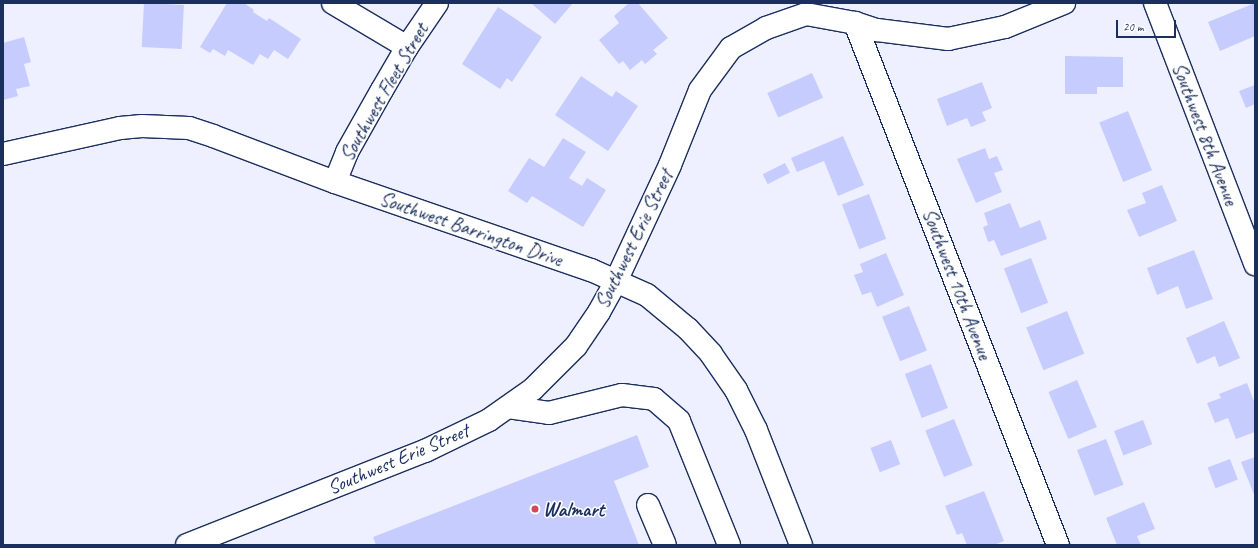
<!DOCTYPE html>
<style>
body{margin:0}
#map{position:relative;width:1258px;height:548px;overflow:hidden;background:#eef0ff;font-family:Caveat,sans-serif}
div>[style]{position:absolute}
.building>*{inset:0;background:#c6ccfe;transform-origin:0 0}
.roads{filter:drop-shadow(1px 0 #1b2f5e) drop-shadow(-1px 0 #1b2f5e) drop-shadow(0 1px #1b2f5e) drop-shadow(0 -1px #1b2f5e)}
.minor>*{height:22px;margin:-11px;padding:0 11px;transform-origin:11px;border-radius:11px;background:#fff}
.dots>*{width:11px;height:11px;translate:-50% -50%;box-sizing:border-box;border:2px solid #fff;border-radius:50%}
span{translate:-50% -50%;white-space:nowrap;text-align:center;line-height:1.15;-webkit-text-stroke:3px #fff;paint-order:stroke}
.street-label{font-size:20px;color:#1b2f5e}
.poi-label{font-size:20px;color:#1b2f5e;font-weight:700}
.left{translate:0 -50%;text-align:left}
.frame{position:absolute;inset:0;border:4px solid #1b2f5e;pointer-events:none}
.scale{position:absolute;left:1116px;top:20px;width:60px;height:18px;box-sizing:border-box;border:2px solid #1b2f5e;border-top:0;padding-left:5px;font-size:12px;line-height:14px;white-space:nowrap;color:#1b2f5e;-webkit-text-stroke:3px #fff;paint-order:stroke}
</style>
<div id="map">
<div class="building">
<div style="left:144px;top:3px;width:40px;height:44px;rotate:3deg"></div>
<div style="clip-path:polygon(227px 3px,244px 3px,254px 10px,253px 12px,267px 21px,269px 18px,301px 39px,288px 59px,274px 50px,268px 59px,260px 54px,253px 65px,228px 50px,225px 56px,213px 49px,210px 53px,200px 47px)"></div>
<div style="clip-path:polygon(531px 3px,573px 3px,555px 24px)"></div>
<div style="clip-path:polygon(629px 3px,638px 3px,668px 38px,653px 50px,657px 54px,645px 64px,642px 60px,630px 70px,623px 61px,619px 64px,599px 40px,619px 23px,614px 16px)"></div>
<div style="clip-path:polygon(1255px 3px,1255px 36px,1220px 51px,1208px 22px)"></div>
<div style="clip-path:polygon(498px 7px,542px 37px,512px 82px,507px 78px,500px 89px,462px 64px)"></div>
<div style="clip-path:polygon(24px 37px,31px 62px,24px 64px,30px 86px,16px 89px,18px 96px,3px 100px,3px 43px)"></div>
<div style="clip-path:polygon(1065px 56px,1123px 57px,1123px 87px,1097px 87px,1097px 94px,1065px 94px)"></div>
<div style="left:812px;top:73px;width:27px;height:49px;rotate:66deg"></div>
<div style="clip-path:polygon(581px 76px,612px 97px,616px 91px,638px 106px,608px 151px,555px 115px)"></div>
<div style="clip-path:polygon(982px 82px,992px 108px,982px 112px,986px 121px,971px 127px,967px 118px,947px 126px,937px 99px)"></div>
<div style="clip-path:polygon(1255px 85px,1255px 104px,1246px 108px,1239px 91px)"></div>
<div style="left:1128px;top:111px;width:64px;height:31px;rotate:68deg"></div>
<div style="clip-path:polygon(843px 136px,864px 185px,838px 196px,824px 161px,797px 172px,791px 158px)"></div>
<div style="clip-path:polygon(563px 138px,586px 152px,569px 178px,582px 186px,587px 178px,606px 190px,583px 227px,532px 196px,527px 203px,508px 191px,529px 158px,544px 167px)"></div>
<div style="clip-path:polygon(985px 148px,989px 159px,997px 156px,1003px 170px,994px 173px,1002px 192px,976px 203px,957px 159px)"></div>
<div style="left:785px;top:163px;width:11px;height:25px;rotate:63deg"></div>
<div style="clip-path:polygon(1162px 185px,1177px 221px,1139px 237px,1127px 210px,1146px 203px,1142px 193px)"></div>
<div style="left:869px;top:194px;width:48px;height:29px;rotate:69deg"></div>
<div style="clip-path:polygon(1010px 203px,1020px 228px,1040px 220px,1047px 239px,1001px 256px,994px 240px,988px 242px,983px 227px,988px 225px,984px 213px)"></div>
<div style="clip-path:polygon(1194px 250px,1213px 299px,1186px 309px,1178px 286px,1157px 295px,1147px 268px)"></div>
<div style="clip-path:polygon(886px 253px,904px 295px,877px 307px,871px 292px,862px 295px,854px 275px,863px 272px,860px 264px)"></div>
<div style="left:1031px;top:258px;width:48px;height:29px;rotate:69deg"></div>
<div style="left:909px;top:306px;width:48px;height:29px;rotate:68deg"></div>
<div style="left:1067px;top:311px;width:46px;height:44px;rotate:68deg"></div>
<div style="clip-path:polygon(1224px 321px,1240px 358px,1219px 367px,1215px 356px,1197px 364px,1186px 338px)"></div>
<div style="left:931px;top:364px;width:47px;height:28px;rotate:69deg"></div>
<div style="left:1077px;top:380px;width:51px;height:31px;rotate:67deg"></div>
<div style="clip-path:polygon(1247px 383px,1255px 404px,1255px 432px,1236px 439px,1228px 418px,1215px 423px,1207px 403px,1221px 398px,1219px 394px)"></div>
<div style="left:954px;top:419px;width:50px;height:31px;rotate:68deg"></div>
<div style="left:1143px;top:420px;width:26px;height:31px;rotate:69deg"></div>
<div style="clip-path:polygon(637px 435px,649px 467px,614px 481px,639px 545px,376px 545px,373px 537px)"></div>
<div style="left:1106px;top:439px;width:49px;height:31px;rotate:69deg"></div>
<div style="left:891px;top:440px;width:26px;height:22px;rotate:69deg"></div>
<div style="clip-path:polygon(1255px 457px,1255px 497px,1241px 462px)"></div>
<div style="left:1230px;top:459px;width:22px;height:24px;rotate:69deg"></div>
<div style="clip-path:polygon(984px 491px,1004px 541px,994px 545px,967px 545px,962px 533px,957px 535px,945px 506px)"></div>
<div style="clip-path:polygon(1144px 502px,1155px 529px,1137px 536px,1141px 545px,1117px 545px,1106px 518px)"></div>
</div>
<div class="roads">
<div class="minor">
<div style="left:333px;top:3px;width:86px;rotate:30.7deg"></div>
<div style="left:1155px;top:3px;width:280px;rotate:69deg"></div>
<div style="left:855px;top:23px;width:560px;rotate:68.75deg"></div>
<div style="left:3px;top:154px;width:120px;rotate:-12.5deg"></div>
<div style="left:120px;top:128px;width:22px;rotate:-5deg"></div>
<div style="left:142px;top:126px;width:47px;rotate:2.4deg"></div>
<div style="left:189px;top:128px;width:25px;rotate:18deg"></div>
<div style="left:213px;top:136px;width:130px;rotate:20.7deg"></div>
<div style="left:335px;top:182px;width:271px;rotate:19deg"></div>
<div style="left:591px;top:270px;width:61px;rotate:24.1deg"></div>
<div style="left:647px;top:295px;width:53px;rotate:39.7deg"></div>
<div style="left:688px;top:329px;width:34px;rotate:47deg"></div>
<div style="left:711px;top:354px;width:44px;rotate:55.2deg"></div>
<div style="left:736px;top:390px;width:45px;rotate:63.4deg"></div>
<div style="left:756px;top:430px;width:123px;rotate:68.6deg"></div>
<div style="left:335px;top:182px;width:32px;rotate:-68deg"></div>
<div style="left:347px;top:152px;width:71px;rotate:-60.6deg"></div>
<div style="left:382px;top:90px;width:50px;rotate:-59.8deg"></div>
<div style="left:407px;top:47px;width:53px;rotate:-55.7deg"></div>
<div style="left:508px;top:407px;width:41px;rotate:8.3deg"></div>
<div style="left:549px;top:413px;width:75px;rotate:-13.9deg"></div>
<div style="left:622px;top:395px;width:32px;rotate:7deg"></div>
<div style="left:654px;top:399px;width:33px;rotate:41deg"></div>
<div style="left:679px;top:421px;width:134px;rotate:68deg"></div>
<div style="left:648px;top:505px;width:43px;rotate:67deg"></div>
<div style="left:187px;top:545px;width:256px;rotate:-21.6deg"></div>
<div style="left:425px;top:451px;width:71px;rotate:-25.8deg"></div>
<div style="left:489px;top:420px;width:54px;rotate:-35.2deg"></div>
<div style="left:533px;top:389px;width:61px;rotate:-45deg"></div>
<div style="left:576px;top:346px;width:41px;rotate:-55.9deg"></div>
<div style="left:599px;top:312px;width:35px;rotate:-61deg"></div>
<div style="left:616px;top:281px;width:128px;rotate:-65deg"></div>
<div style="left:670px;top:165px;width:81px;rotate:-68.2deg"></div>
<div style="left:700px;top:90px;width:52px;rotate:-53.6deg"></div>
<div style="left:731px;top:48px;width:40px;rotate:-29.7deg"></div>
<div style="left:766px;top:28px;width:42px;rotate:-19.3deg"></div>
<div style="left:806px;top:14px;width:50px;rotate:10.4deg"></div>
<div style="left:855px;top:23px;width:23px;rotate:18deg"></div>
<div style="left:877px;top:30px;width:72px;rotate:7.2deg"></div>
<div style="left:948px;top:39px;width:58px;rotate:-11.9deg"></div>
<div style="left:1005px;top:27px;width:64px;rotate:-22.1deg"></div>
</div>
</div>
<div class="dots">
<div style="left:535px;top:509px;background:#d1495b"></div>
</div>
<div class="street-label">
<span style="left:384px;top:92px;rotate:-60deg">Southwest Fleet Street</span>
<span style="left:1205px;top:134px;rotate:69deg">Southwest 8th Avenue</span>
<span style="left:471px;top:229px;rotate:19deg">Southwest Barrington Drive</span>
<span style="left:634px;top:239px;rotate:-64deg">Southwest Erie Street</span>
<span style="left:957px;top:284px;rotate:69deg">Southwest 10th Avenue</span>
<span style="left:398px;top:459px;rotate:-23deg">Southwest Erie Street</span>
</div>
<div class="poi-label">
<span class="left" style="left:543px;top:509px">Walmart</span>
</div>
<div class="frame"></div>
<div class="scale">20 m</div>
</div>
